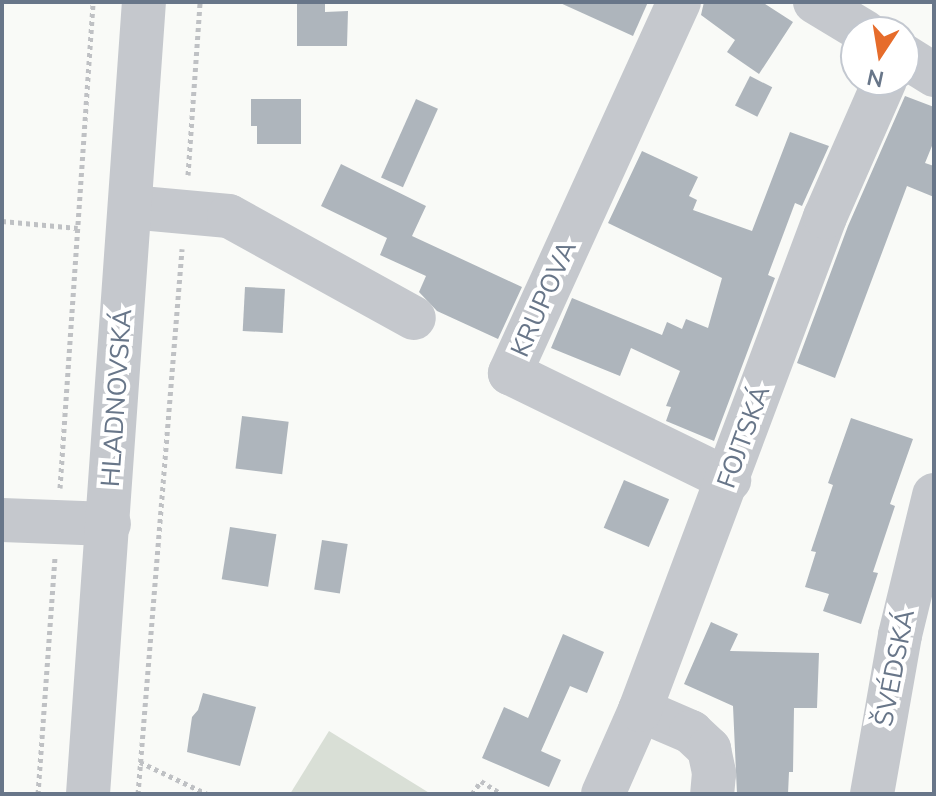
<!DOCTYPE html>
<meta charset="utf-8">
<style>
body{margin:0}
#map{position:relative;width:936px;height:796px;overflow:hidden;background:#f9faf7;font-family:"Nunito Sans",sans-serif}
div>[style]{position:absolute}
.green>*{inset:0;background:#d9dfd6}
.building>*{inset:0;background:#aeb5bc;transform-origin:0 0}
.path>*{height:5px;margin-top:-2.5px;transform-origin:0;background:repeating-linear-gradient(90deg,#bfc1c4 0 4px,transparent 0 8px)}
.minor>*{height:44px;margin:-22px;padding:0 22px;transform-origin:22px;border-radius:22px;background:#c5c8cd}
span{translate:-50% -50%;white-space:nowrap;text-align:center;line-height:1.15;-webkit-text-stroke:8px #fff;paint-order:stroke}
.street-label{font-size:26px;color:#687689}
.frame{position:absolute;inset:0;border:4px solid #687689;pointer-events:none}
.north{position:absolute;left:840px;top:16px;width:80px;height:80px;box-sizing:border-box;background:#fff;border:2px solid #c3c8d0;border-radius:50%;rotate:192deg;font-size:22px;font-weight:700;line-height:32px;text-align:center;color:#687689}
.north::after{content:'';display:block;margin:auto;width:28px;height:36px;background:#e66c2b;clip-path:polygon(50% 0,100% 100%,50% 72%,0 100%)}
</style>
<div id="map">
<div class="green">
<div style="clip-path:polygon(329px 731px,431px 794px,290px 794px)"></div>
</div>
<div class="building">
<div style="clip-path:polygon(297px 2px,325px 2px,325px 12px,348px 11px,347px 46px,297px 46px)"></div>
<div style="clip-path:polygon(558px 2px,648px 2px,633px 36px)"></div>
<div style="clip-path:polygon(704px 2px,762px 2px,793px 22px,759px 74px,727px 52px,735px 40px,701px 15px)"></div>
<div style="left:750px;top:76px;width:25px;height:33px;rotate:27deg"></div>
<div style="clip-path:polygon(905px 96px,934px 107px,934px 141px,925px 163px,934px 166px,934px 197px,907px 186px,835px 378px,797px 363px,848px 226px)"></div>
<div style="clip-path:polygon(251px 99px,301px 99px,301px 144px,257px 144px,257px 126px,251px 126px)"></div>
<div style="left:416px;top:99px;width:24px;height:86px;rotate:24deg"></div>
<div style="clip-path:polygon(790px 132px,829px 146px,802px 206px,795px 203px,768px 275px,775px 278px,714px 441px,666px 421px,671px 407px,666px 406px,680px 371px,631px 348px,620px 376px,551px 348px,572px 298px,662px 335px,667px 322px,682px 329px,686px 319px,708px 328px,722px 278px,608px 223px,642px 151px,698px 177px,689px 196px,697px 200px,693px 210px,752px 231px)"></div>
<div style="clip-path:polygon(341px 164px,426px 206px,412px 236px,522px 287px,498px 339px,437px 311px,419px 292px,426px 276px,380px 255px,387px 238px,321px 206px)"></div>
<div style="left:245px;top:287px;width:40px;height:44px;rotate:3deg"></div>
<div style="left:242px;top:416px;width:47px;height:53px;rotate:7deg"></div>
<div style="clip-path:polygon(851px 418px,913px 439px,890px 504px,895px 506px,873px 572px,878px 573px,861px 624px,823px 611px,829px 594px,805px 587px,816px 552px,811px 551px,833px 485px,828px 483px)"></div>
<div style="left:624px;top:480px;width:49px;height:52px;rotate:23deg"></div>
<div style="left:230px;top:527px;width:47px;height:53px;rotate:9deg"></div>
<div style="left:322px;top:540px;width:26px;height:50px;rotate:9deg"></div>
<div style="clip-path:polygon(711px 622px,738px 634px,730px 651px,819px 653px,817px 708px,794px 708px,793px 772px,789px 772px,788px 794px,737px 794px,733px 706px,684px 684px)"></div>
<div style="clip-path:polygon(563px 634px,604px 652px,587px 693px,570px 686px,541px 751px,561px 760px,549px 787px,482px 758px,504px 707px,528px 718px)"></div>
<div style="clip-path:polygon(203px 693px,256px 707px,240px 766px,187px 752px,192px 717px,198px 710px)"></div>
</div>
<div class="path">
<div style="left:188px;top:175px;width:173px;rotate:-86deg"></div>
<div style="left:2px;top:221px;width:76px;rotate:5.3deg"></div>
<div style="left:60px;top:488px;width:487px;rotate:-86.1deg"></div>
<div style="left:140px;top:762px;width:74px;rotate:25.5deg"></div>
<div style="left:38px;top:794px;width:237px;rotate:-85.9deg"></div>
<div style="left:138px;top:794px;width:547px;rotate:-85.38deg"></div>
<div style="left:472px;top:794px;width:16px;rotate:-55deg"></div>
<div style="left:481px;top:781px;width:25px;rotate:32deg"></div>
</div>
<div class="minor">
<div style="left:679px;top:2px;width:408px;rotate:114.5deg"></div>
<div style="left:510px;top:373px;width:244px;rotate:26deg"></div>
<div style="left:815px;top:2px;width:58px;rotate:31deg"></div>
<div style="left:904px;top:56px;width:36px;rotate:32deg"></div>
<div style="left:130px;top:207px;width:99px;rotate:5.2deg"></div>
<div style="left:229px;top:216px;width:211px;rotate:28.9deg"></div>
<div style="left:2px;top:520px;width:107px;rotate:2.1deg"></div>
<div style="left:640px;top:710px;width:56px;rotate:23.3deg"></div>
<div style="left:691px;top:732px;width:25px;rotate:43deg"></div>
<div style="left:709px;top:749px;width:25px;rotate:78deg"></div>
<div style="left:714px;top:773px;width:21px;rotate:95deg"></div>
<div style="left:88px;top:794px;width:794px;rotate:-85.96deg"></div>
<div style="left:603px;top:794px;width:92px;rotate:-66.2deg"></div>
<div style="left:640px;top:710px;width:527px;rotate:-69.43deg"></div>
<div style="left:825px;top:217px;width:150px;rotate:-66.3deg"></div>
<div style="left:872px;top:794px;width:161px;rotate:-80deg"></div>
<div style="left:900px;top:635px;width:144px;rotate:-76.3deg"></div>
</div>
<div class="street-label">
<span style="left:544px;top:299px;rotate:-66deg">KRUPOVA</span>
<span style="left:117px;top:398px;rotate:-86deg">HLADNOVSKÁ</span>
<span style="left:744px;top:437px;rotate:-70deg">FOJTSKÁ</span>
<span style="left:895px;top:668px;rotate:-79deg">ŠVÉDSKÁ</span>
</div>
<div class="frame"></div>
<div class="north">N</div>
</div>
